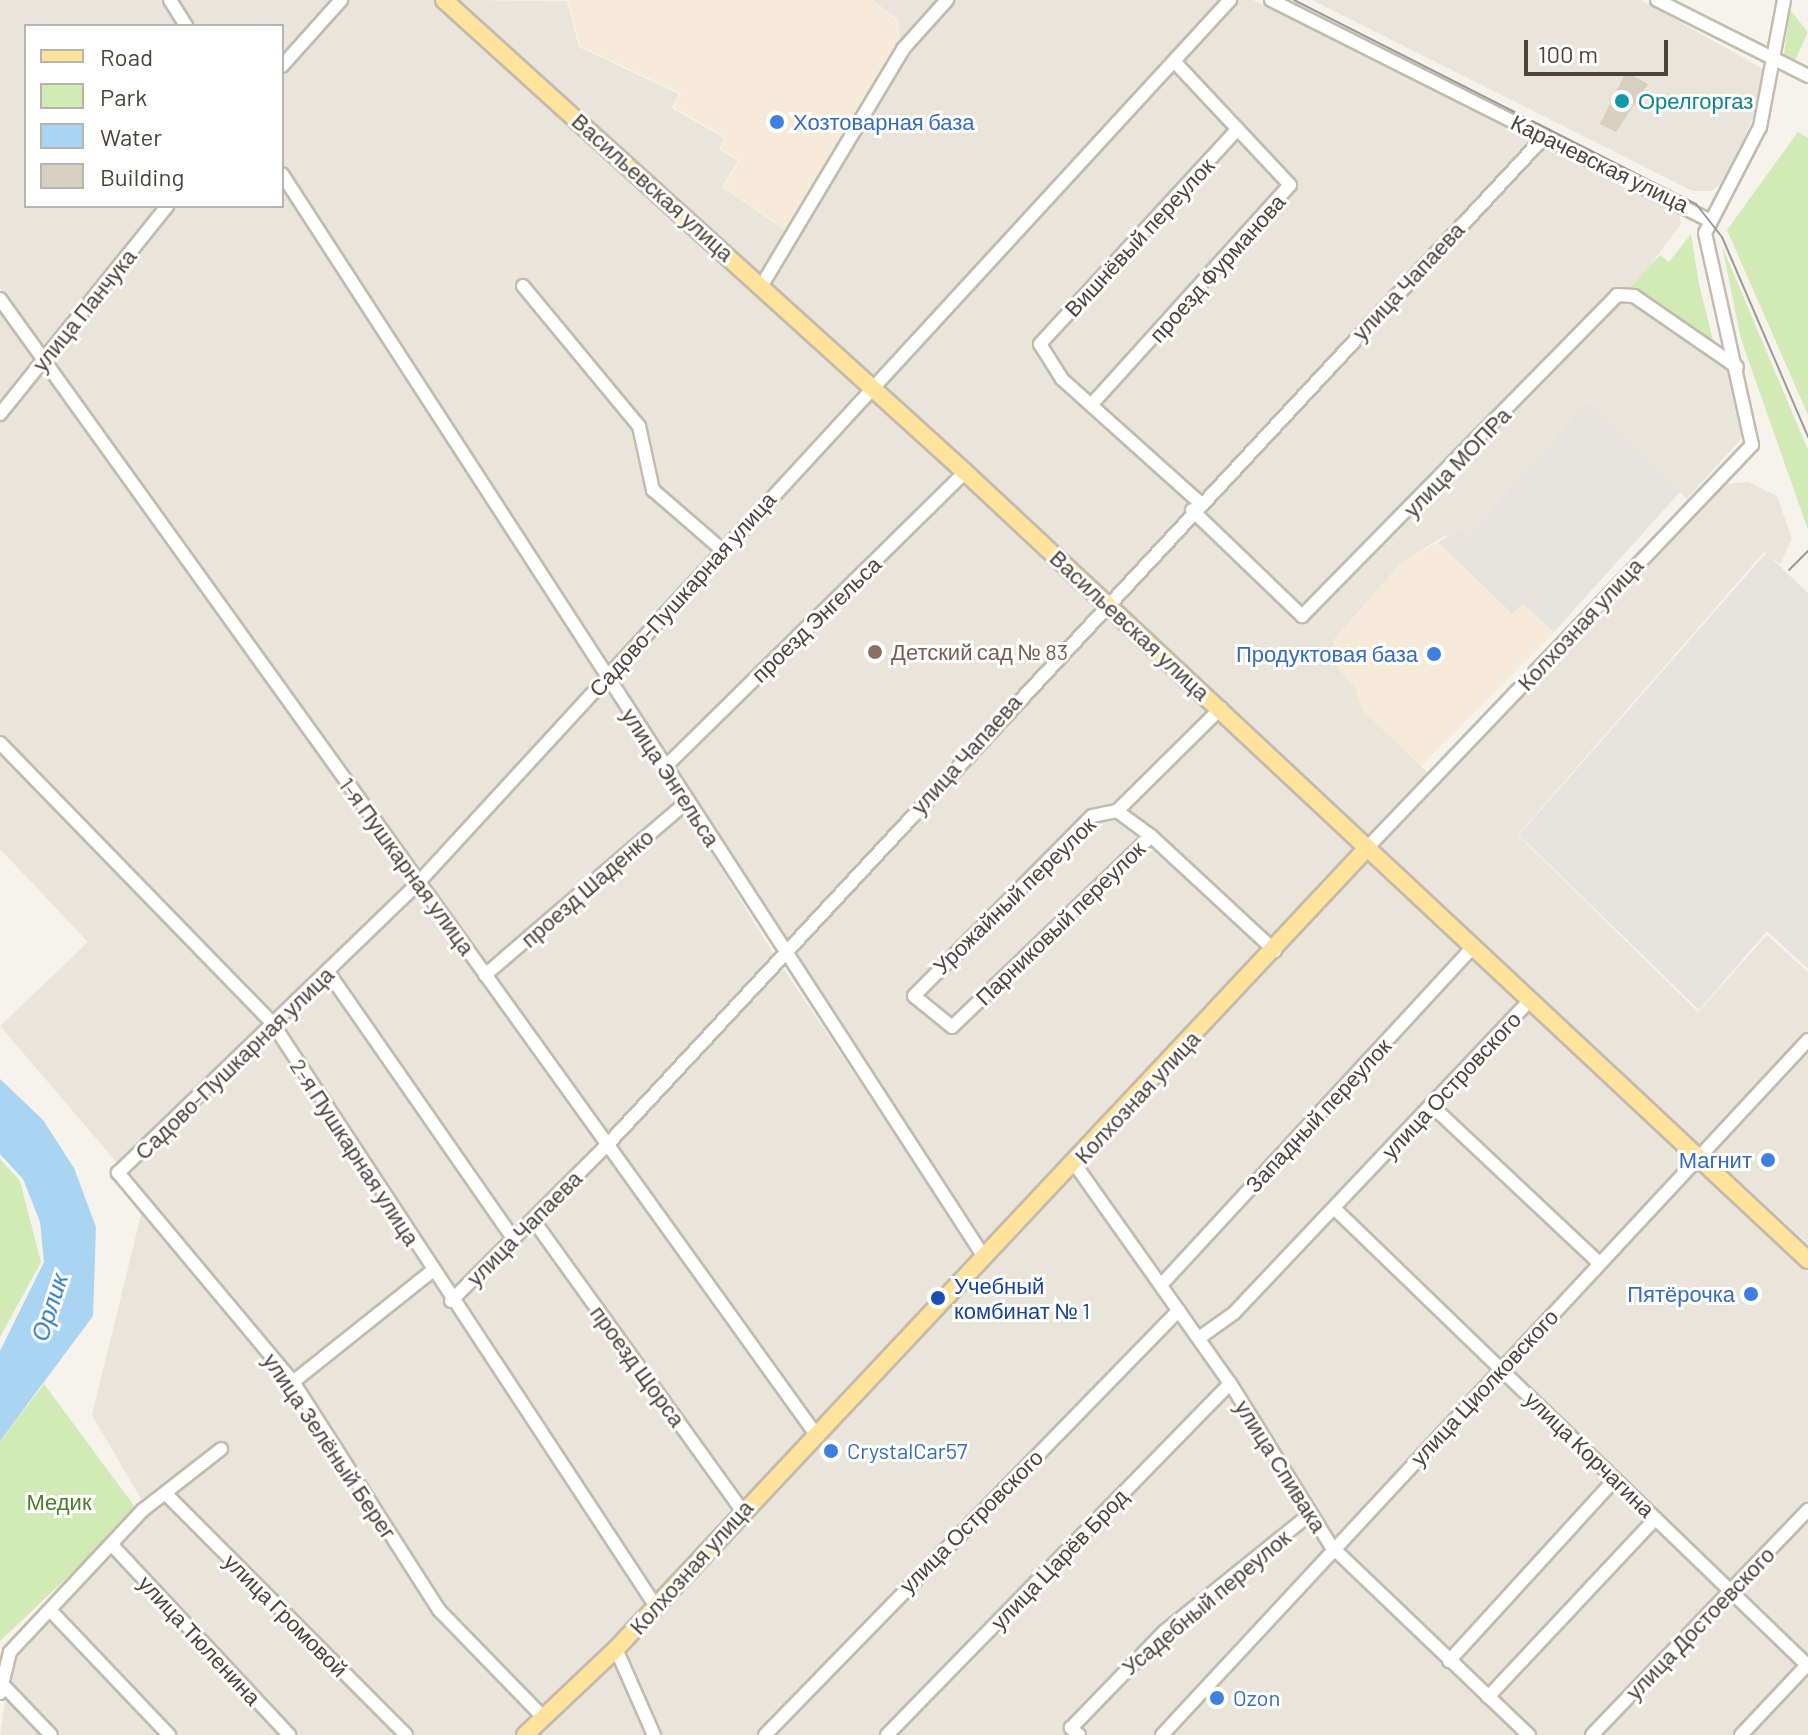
<!DOCTYPE html>
<meta charset="utf-8">
<style>
body{margin:0}
#map{position:relative;width:1808px;height:1735px;overflow:hidden;background:#f6f3ec;font-family:Barlow,sans-serif}
div>[style]{position:absolute}
.residential>*{inset:0;background:#eae5da}
.commercial>*{inset:0;background:#f7ead8}
.industrial>*{inset:0;background:#e6e2dd}
.green>*{inset:0;background:#d2eab5}
.water>*{inset:0;background:#a9d4f2}
.building>*{inset:0;background:#d8cfc1}
.roads{filter:drop-shadow(2px 0 #c2bbae) drop-shadow(-2px 0 #c2bbae) drop-shadow(0 2px #c2bbae) drop-shadow(0 -2px #c2bbae)}
.minor>*{height:12px;margin:-6px;padding:0 6px;transform-origin:6px;border-radius:6px;background:#fff}
.major>*{height:16px;margin:-8px;padding:0 8px;transform-origin:8px;border-radius:8px;background:#ffe39c}
.tram>*{height:2px;margin:-1px;padding:0 1px;transform-origin:1px;border-radius:1px;background:#9a9a9a}
.dots>*{width:22px;height:22px;translate:-50% -50%;box-sizing:border-box;border:4px solid #fff;border-radius:50%}
span{translate:-50% -50%;white-space:nowrap;text-align:center;line-height:1.15;-webkit-text-stroke:6px #fff;paint-order:stroke}
.culture-label{font-size:22px;color:#0d838f}
.left{translate:0 -50%;text-align:left}
.shop-label{font-size:22px;color:#366cbe}
.right{translate:-100% -50%;text-align:right}
.street-label{font-size:22px;color:#4b4439}
.education-label{font-size:22px;color:#785e54}
.transit-label{font-size:22px;color:#164399}
.park-label{font-size:22px;color:#4a7f2a}
.water-label{font-size:24px;color:#2e7ab2;font-style:italic}
.legend{position:absolute;left:24px;top:24px;width:260px;height:184px;box-sizing:border-box;background:#fff;border:2px solid #b7b4b0;margin:0;padding:10px 14px;list-style:none;font-size:24px;color:#4b4439}
.legend li{display:flex;align-items:center;gap:16px;height:40px}
.legend b{width:40px;border:2px solid #b7b4b0}
.scale{position:absolute;left:1524px;top:40px;width:144px;height:36px;box-sizing:border-box;border:4px solid #4b4439;border-top:0;padding-left:10px;font-size:24px;line-height:28px;white-space:nowrap;color:#4b4439;-webkit-text-stroke:6px #fff;paint-order:stroke}
</style>
<div id="map">
<div class="residential">
<div style="clip-path:polygon(0 0,332px 0,282px 57px,282px 26px,26px 26px,26px 206px,160px 206px,44px 352px,0 288px)"></div>
<div style="clip-path:polygon(350px 0,434px 0,863px 385px,418px 876px,50px 361px,176px 206px,282px 206px,282px 78px)"></div>
<div style="clip-path:polygon(457px 0,567px 1px,579px 47px,679px 94px,672px 108px,724px 138px,719px 149px,738px 161px,722px 187px,789px 233px,900px 46px,898px 20px,872px 0,943px 0,901px 47px,762px 282px)"></div>
<div style="clip-path:polygon(952px 0,1219px 0,871px 380px,766px 283px,907px 49px)"></div>
<div style="clip-path:polygon(1239px 0,1253px 0,1677px 207px,1681px 224px,1627px 296px,1729px 369px,1747px 432px,1687px 499px,1587px 403px,1467px 538px,1444px 536px,1401px 563px,1333px 641px,1337px 667px,1356px 688px,1362px 709px,1432px 777px,1368px 844px,879px 385px)"></div>
<div style="clip-path:polygon(1312px 0,1641px 0,1763px 69px,1766px 87px,1727px 178px,1712px 191px,1693px 191px)"></div>
<div style="clip-path:polygon(0 306px,411px 882px,274px 1016px,0 738px)"></div>
<div style="clip-path:polygon(871px 391px,1361px 848px,984px 1248px,612px 679px)"></div>
<div style="clip-path:polygon(1748px 482px,1777px 496px,1792px 539px,1780px 564px,1764px 552px,1518px 835px,1698px 1012px,1767px 935px,1808px 972px,1808px 1032px,1697px 1152px,1372px 847px,1725px 484px)"></div>
<div style="clip-path:polygon(607px 683px,775px 956px,976px 1255px,612px 1644px,543px 1708px,443px 1605px,293px 1376px,125px 1175px)"></div>
<div style="clip-path:polygon(0 746px,269px 1024px,140px 1153px,118px 1164px,0 1026px,88px 942px,0 849px)"></div>
<div style="clip-path:polygon(1369px 853px,1808px 1271px,1808px 1735px,1534px 1735px,1335px 1547px,1078px 1164px)"></div>
<div style="clip-path:polygon(1808px 1052px,1808px 1244px,1711px 1155px)"></div>
<div style="clip-path:polygon(1074px 1167px,1198px 1339px,1327px 1544px,1527px 1735px,657px 1735px,619px 1650px)"></div>
<div style="clip-path:polygon(142px 1211px,292px 1386px,436px 1613px,534px 1717px,515px 1735px,0 1735px,12px 1657px,148px 1511px,92px 1415px)"></div>
<div style="clip-path:polygon(616px 1654px,651px 1735px,531px 1735px)"></div>
</div>
<div class="commercial">
<div style="clip-path:polygon(568px 0,871px 0,897px 21px,900px 45px,789px 232px,723px 187px,740px 161px,720px 148px,725px 137px,674px 107px,681px 93px,580px 46px)"></div>
<div style="clip-path:polygon(1438px 542px,1511px 614px,1522px 603px,1554px 632px,1421px 766px,1362px 709px,1356px 688px,1337px 667px,1333px 641px,1401px 563px)"></div>
</div>
<div class="industrial">
<div style="clip-path:polygon(1587px 402px,1680px 492px,1554px 632px,1523px 604px,1512px 614px,1438px 542px,1459px 530px,1467px 537px)"></div>
<div style="clip-path:polygon(1766px 553px,1808px 593px,1808px 969px,1767px 931px,1699px 1010px,1519px 835px)"></div>
</div>
<div class="green">
<div style="clip-path:polygon(1790px 10px,1808px 32px,1793px 65px,1783px 62px)"></div>
<div style="clip-path:polygon(1798px 132px,1808px 138px,1808px 415px,1727px 230px)"></div>
<div style="clip-path:polygon(1691px 234px,1699px 284px,1714px 344px,1628px 290px,1660px 255px,1669px 262px)"></div>
<div style="clip-path:polygon(1722px 246px,1808px 450px,1808px 530px,1741px 339px)"></div>
<div style="clip-path:polygon(0 1159px,20px 1181px,41px 1262px,0 1337px)"></div>
<div style="clip-path:polygon(44px 1384px,138px 1511px,0 1641px,0 1441px)"></div>
</div>
<div class="water">
<div style="clip-path:polygon(0 1079px,43px 1120px,74px 1168px,96px 1227px,93px 1316px,0 1441px,0 1351px,44px 1262px,40px 1222px,23px 1179px,0 1154px)"></div>
</div>
<div class="building">
<div style="clip-path:polygon(1626px 72px,1648px 84px,1616px 132px,1600px 124px)"></div>
</div>
<div class="roads">
<div class="minor">
<div style="left:170px;top:0;width:31px;rotate:58deg"></div>
<div style="left:1271px;top:0;width:489px;rotate:26.7deg"></div>
<div style="left:1657px;top:0;width:169px;rotate:26.7deg"></div>
<div style="left:282px;top:66px;width:89px;rotate:-48.2deg"></div>
<div style="left:282px;top:174px;width:1291px;rotate:57.05deg"></div>
<div style="left:762px;top:285px;width:275px;rotate:-59.1deg"></div>
<div style="left:903px;top:49px;width:66px;rotate:-48.1deg"></div>
<div style="left:523px;top:286px;width:182px;rotate:50.4deg"></div>
<div style="left:639px;top:426px;width:66px;rotate:77.7deg"></div>
<div style="left:653px;top:490px;width:89px;rotate:40.9deg"></div>
<div style="left:0;top:299px;width:1396px;rotate:54.3deg"></div>
<div style="left:1092px;top:404px;width:295px;rotate:-47.9deg"></div>
<div style="left:1290px;top:185px;width:168px;rotate:-133.1deg"></div>
<div style="left:0;top:414px;width:267px;rotate:-51.2deg"></div>
<div style="left:1199px;top:502px;width:184px;rotate:-138.1deg"></div>
<div style="left:1062px;top:379px;width:41px;rotate:-122.2deg"></div>
<div style="left:1040px;top:344px;width:292px;rotate:-47.4deg"></div>
<div style="left:1192px;top:510px;width:153px;rotate:43.9deg"></div>
<div style="left:1302px;top:616px;width:450px;rotate:-45.5deg"></div>
<div style="left:1617px;top:295px;width:17px;rotate:3deg"></div>
<div style="left:1634px;top:296px;width:125px;rotate:34.6deg"></div>
<div style="left:1221px;top:708px;width:146px;rotate:135.3deg"></div>
<div style="left:1117px;top:811px;width:25px;rotate:169deg"></div>
<div style="left:1092px;top:816px;width:253px;rotate:134.7deg"></div>
<div style="left:914px;top:996px;width:49px;rotate:39.2deg"></div>
<div style="left:952px;top:1027px;width:276px;rotate:-43.8deg"></div>
<div style="left:1151px;top:836px;width:169px;rotate:42.8deg"></div>
<div style="left:0;top:743px;width:392px;rotate:45.8deg"></div>
<div style="left:273px;top:1024px;width:695px;rotate:56.68deg"></div>
<div style="left:666px;top:766px;width:419px;rotate:-44.5deg"></div>
<div style="left:1117px;top:811px;width:42px;rotate:36.3deg"></div>
<div style="left:1368px;top:847px;width:556px;rotate:-46.31deg"></div>
<div style="left:1752px;top:445px;width:217px;rotate:-102.5deg"></div>
<div style="left:1705px;top:233px;width:119px;rotate:-62.6deg"></div>
<div style="left:1760px;top:127px;width:129px;rotate:-79.3deg"></div>
<div style="left:328px;top:972px;width:326px;rotate:55.2deg"></div>
<div style="left:485px;top:975px;width:267px;rotate:-40.6deg"></div>
<div style="left:1432px;top:1106px;width:229px;rotate:43.2deg"></div>
<div style="left:1074px;top:1163px;width:270px;rotate:54.7deg"></div>
<div style="left:1230px;top:1383px;width:192px;rotate:58.2deg"></div>
<div style="left:1331px;top:1546px;width:274px;rotate:43.7deg"></div>
<div style="left:1335px;top:1209px;width:658px;rotate:44.01deg"></div>
<div style="left:534px;top:1221px;width:356px;rotate:54.3deg"></div>
<div style="left:1162px;top:1284px;width:460px;rotate:-47.3deg"></div>
<div style="left:451px;top:1301px;width:223px;rotate:-45deg"></div>
<div style="left:609px;top:1143px;width:1375px;rotate:-47.09deg"></div>
<div style="left:1199px;top:1338px;width:43px;rotate:-35.5deg"></div>
<div style="left:1234px;top:1313px;width:432px;rotate:-46.6deg"></div>
<div style="left:293px;top:1382px;width:176px;rotate:-38.6deg"></div>
<div style="left:166px;top:1494px;width:340px;rotate:45.1deg"></div>
<div style="left:112px;top:1545px;width:260px;rotate:47deg"></div>
<div style="left:50px;top:1610px;width:173px;rotate:46.4deg"></div>
<div style="left:616px;top:1649px;width:94px;rotate:66.2deg"></div>
<div style="left:1449px;top:1661px;width:246px;rotate:-47.6deg"></div>
<div style="left:5px;top:1687px;width:66px;rotate:46.2deg"></div>
<div style="left:0;top:1693px;width:42px;rotate:-76.3deg"></div>
<div style="left:10px;top:1652px;width:195px;rotate:-46.9deg"></div>
<div style="left:143px;top:1510px;width:99px;rotate:-38deg"></div>
<div style="left:1488px;top:1697px;width:245px;rotate:-46.8deg"></div>
<div style="left:543px;top:1717px;width:149px;rotate:-134.2deg"></div>
<div style="left:439px;top:1610px;width:271px;rotate:-122.6deg"></div>
<div style="left:293px;top:1382px;width:273px;rotate:-129.9deg"></div>
<div style="left:118px;top:1173px;width:417px;rotate:-44deg"></div>
<div style="left:418px;top:883px;width:1200px;rotate:-47.4deg"></div>
<div style="left:765px;top:1735px;width:593px;rotate:-45.75deg"></div>
<div style="left:887px;top:1735px;width:491px;rotate:-45.7deg"></div>
<div style="left:1079px;top:1735px;width:11px;rotate:-139deg"></div>
<div style="left:1071px;top:1728px;width:134px;rotate:-45.9deg"></div>
<div style="left:1164px;top:1632px;width:188px;rotate:-38.9deg"></div>
<div style="left:1162px;top:1735px;width:949px;rotate:-47.09deg"></div>
<div style="left:1592px;top:1735px;width:312px;rotate:-46.2deg"></div>
<div style="left:1741px;top:1735px;width:96px;rotate:-46.7deg"></div>
</div>
<div class="major">
<div style="left:444px;top:0;width:703px;rotate:42.18deg"></div>
<div style="left:965px;top:472px;width:1154px;rotate:43.07deg"></div>
<div style="left:525px;top:1735px;width:125px;rotate:-43.4deg"></div>
<div style="left:616px;top:1649px;width:1099px;rotate:-46.84deg"></div>
</div>
</div>
<div class="tram">
<div style="left:1294px;top:0;width:451px;rotate:26.9deg"></div>
<div style="left:1696px;top:204px;width:42px;rotate:51.8deg"></div>
<div style="left:1722px;top:237px;width:218px;rotate:66.7deg"></div>
<div style="left:1789px;top:570px;width:27px;rotate:-45deg"></div>
</div>
<div class="dots">
<div style="left:1622px;top:101px;background:#0f9aa8"></div>
<div style="left:777px;top:122px;background:#3f7fe0"></div>
<div style="left:875px;top:652px;background:#8d6e63"></div>
<div style="left:1434px;top:654px;background:#3f7fe0"></div>
<div style="left:1768px;top:1160px;background:#3f7fe0"></div>
<div style="left:1751px;top:1294px;background:#3f7fe0"></div>
<div style="left:938px;top:1298px;background:#1a4fb4"></div>
<div style="left:831px;top:1451px;background:#3f7fe0"></div>
<div style="left:1217px;top:1698px;background:#3f7fe0"></div>
</div>
<div class="culture-label">
<span class="left" style="left:1638px;top:101px">Орелгоргаз</span>
</div>
<div class="shop-label">
<span class="left" style="left:793px;top:122px">Хозтоварная база</span>
<span class="right" style="left:1418px;top:654px">Продуктовая база</span>
<span class="right" style="left:1752px;top:1160px">Магнит</span>
<span class="right" style="left:1735px;top:1294px">Пятёрочка</span>
<span class="left" style="left:847px;top:1451px">CrystalCar57</span>
<span class="left" style="left:1233px;top:1698px">Ozon</span>
</div>
<div class="street-label">
<span style="left:1600px;top:163px;rotate:26deg">Карачевская улица</span>
<span style="left:653px;top:187px;rotate:42deg">Васильевская улица</span>
<span style="left:1139px;top:237px;rotate:-47deg">Вишнёвый переулок</span>
<span style="left:1217px;top:268px;rotate:-48deg">проезд Фурманова</span>
<span style="left:1408px;top:281px;rotate:-47deg">улица Чапаева</span>
<span style="left:84px;top:310px;rotate:-51deg">улица Панчука</span>
<span style="left:1457px;top:462px;rotate:-46deg">улица МОПРа</span>
<span style="left:682px;top:594px;rotate:-48deg">Садово-Пушкарная улица</span>
<span style="left:816px;top:619px;rotate:-44deg">проезд Энгельса</span>
<span style="left:1580px;top:624px;rotate:-47deg">Колхозная улица</span>
<span style="left:1130px;top:625px;rotate:43deg">Васильевская улица</span>
<span style="left:966px;top:754px;rotate:-48deg">улица Чапаева</span>
<span style="left:671px;top:777px;rotate:57deg">улица Энгельса</span>
<span style="left:407px;top:866px;rotate:54deg">1-я Пушкарная улица</span>
<span style="left:587px;top:888px;rotate:-41deg">проезд Шаденко</span>
<span style="left:1014px;top:895px;rotate:-44deg">Урожайный переулок</span>
<span style="left:1060px;top:923px;rotate:-44deg">Парниковый переулок</span>
<span style="left:234px;top:1063px;rotate:-44deg">Садово-Пушкарная улица</span>
<span style="left:1451px;top:1085px;rotate:-47deg">улица Островского</span>
<span style="left:1137px;top:1097px;rotate:-47deg">Колхозная улица</span>
<span style="left:1318px;top:1115px;rotate:-47deg">Западный переулок</span>
<span style="left:355px;top:1152px;rotate:57deg">2-я Пушкарная улица</span>
<span style="left:524px;top:1228px;rotate:-45deg">улица Чапаева</span>
<span style="left:638px;top:1366px;rotate:54deg">проезд Щорса</span>
<span style="left:1484px;top:1387px;rotate:-47deg">улица Циолковского</span>
<span style="left:330px;top:1446px;rotate:56deg">улица Зелёный Берег</span>
<span style="left:1590px;top:1454px;rotate:44deg">улица Корчагина</span>
<span style="left:1281px;top:1466px;rotate:58deg">улица Спивака</span>
<span style="left:971px;top:1521px;rotate:-45deg">улица Островского</span>
<span style="left:1059px;top:1559px;rotate:-46deg">улица Царёв Брод</span>
<span style="left:691px;top:1567px;rotate:-48deg">Колхозная улица</span>
<span style="left:1206px;top:1602px;rotate:-40deg">Усадебный переулок</span>
<span style="left:286px;top:1615px;rotate:45deg">улица Громовой</span>
<span style="left:1700px;top:1623px;rotate:-46deg">улица Достоевского</span>
<span style="left:200px;top:1640px;rotate:47deg">улица Тюленина</span>
</div>
<div class="education-label">
<span class="left" style="left:891px;top:652px">Детский сад № 83</span>
</div>
<div class="transit-label">
<span class="left" style="left:954px;top:1298px">Учебный<br>комбинат № 1</span>
</div>
<div class="park-label">
<span style="left:59px;top:1502px">Медик</span>
</div>
<div class="water-label">
<span style="left:49px;top:1307px;rotate:-72deg">Орлик</span>
</div>
<ul class="legend">
<li><b style="height:10px;background:#ffe39c"></b>Road</li>
<li><b style="height:22px;background:#d2eab5"></b>Park</li>
<li><b style="height:22px;background:#a9d4f2"></b>Water</li>
<li><b style="height:22px;background:#d8cfc1"></b>Building</li>
</ul>
<div class="scale">100 m</div>
</div>
